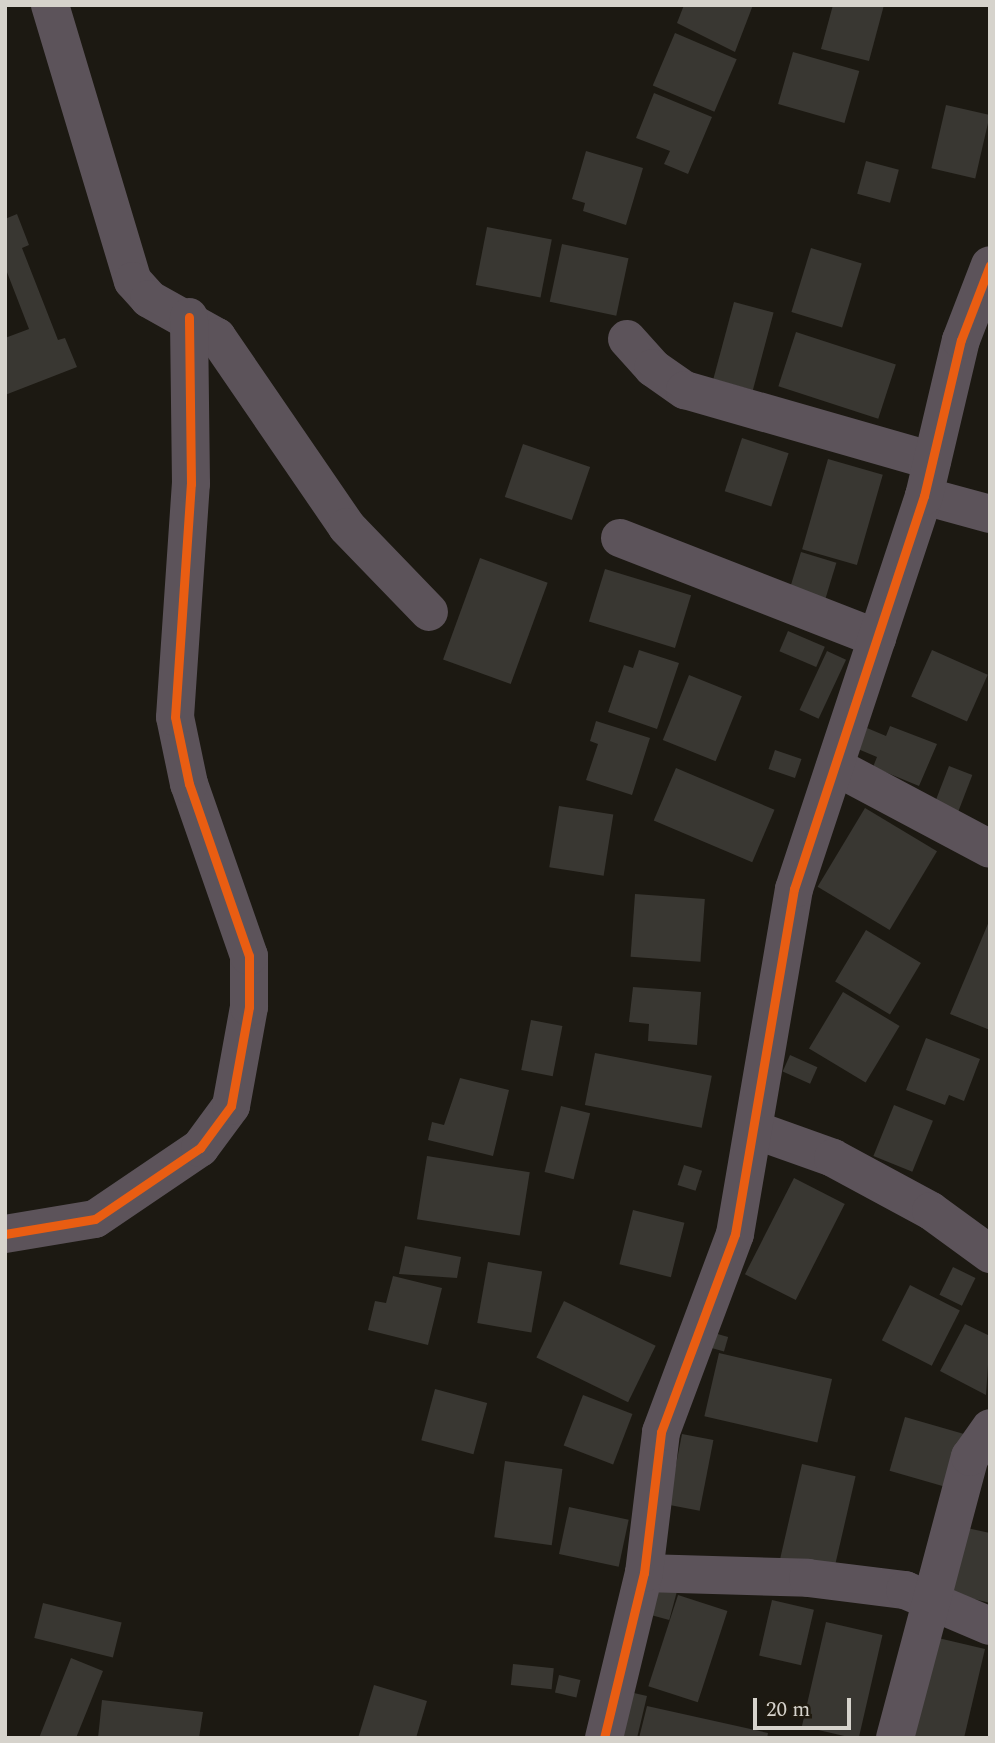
<!DOCTYPE html>
<style>
body{margin:0}
#map{position:relative;width:995px;height:1743px;overflow:hidden;background:#1c1912;font-family:Spectral,serif}
div>[style]{position:absolute}
.building>*{inset:0;background:#393732;transform-origin:0 0}
.minor>*{height:38px;margin:-19px;padding:0 19px;transform-origin:19px;border-radius:19px;background:#5c535a}
.cycleway>*{height:9px;margin:-4.5px;padding:0 4.5px;transform-origin:4.5px;border-radius:4.5px;background:#e95d12}
span{translate:-50% -50%;white-space:nowrap;text-align:center;line-height:1.15;-webkit-text-stroke:7px #1f1a0f;paint-order:stroke}
.frame{position:absolute;inset:0;border:7px solid #d6d3cc;pointer-events:none}
.scale{position:absolute;left:753px;top:1698px;width:98px;height:32px;box-sizing:border-box;border:4px solid #d6d3cc;border-top:0;padding-left:9px;font-size:21px;line-height:24px;white-space:nowrap;color:#d6d3cc;-webkit-text-stroke:5px #1f1a0f;paint-order:stroke}
</style>
<div id="map">
<div class="building">
<div style="clip-path:polygon(684px 5px,753px 5px,735px 52px,677px 23px)"></div>
<div style="clip-path:polygon(833px 5px,884px 5px,869px 61px,821px 49px)"></div>
<div style="left:675px;top:33px;width:67px;height:57px;rotate:23deg"></div>
<div style="left:793px;top:52px;width:69px;height:54px;rotate:16deg"></div>
<div style="clip-path:polygon(654px 93px,712px 117px,688px 174px,664px 164px,670px 151px,636px 138px)"></div>
<div style="left:946px;top:105px;width:45px;height:65px;rotate:13deg"></div>
<div style="clip-path:polygon(586px 151px,643px 168px,626px 225px,583px 211px,585px 203px,572px 199px)"></div>
<div style="left:866px;top:161px;width:34px;height:34px;rotate:15deg"></div>
<div style="clip-path:polygon(17px 214px,29px 245px,22px 248px,58px 340px,65px 338px,77px 367px,5px 395px,5px 338px,29px 329px,5px 267px,5px 219px)"></div>
<div style="left:487px;top:227px;width:66px;height:59px;rotate:11deg"></div>
<div style="left:562px;top:244px;width:68px;height:59px;rotate:12deg"></div>
<div style="left:811px;top:248px;width:53px;height:67px;rotate:17deg"></div>
<div style="left:734px;top:302px;width:41px;height:80px;rotate:15deg"></div>
<div style="left:796px;top:332px;width:105px;height:57px;rotate:18deg"></div>
<div style="left:742px;top:438px;width:49px;height:56px;rotate:18deg"></div>
<div style="left:523px;top:444px;width:71px;height:56px;rotate:19deg"></div>
<div style="left:828px;top:459px;width:57px;height:94px;rotate:16deg"></div>
<div style="left:801px;top:552px;width:37px;height:37px;rotate:17deg"></div>
<div style="left:480px;top:558px;width:72px;height:108px;rotate:20deg"></div>
<div style="left:605px;top:569px;width:90px;height:55px;rotate:17deg"></div>
<div style="left:788px;top:631px;width:40px;height:22px;rotate:23deg"></div>
<div style="clip-path:polygon(639px 650px,679px 663px,657px 729px,608px 712px,624px 665px,633px 668px)"></div>
<div style="left:932px;top:650px;width:61px;height:51px;rotate:24deg"></div>
<div style="left:827px;top:651px;width:21px;height:65px;rotate:25deg"></div>
<div style="left:689px;top:675px;width:57px;height:70px;rotate:22deg"></div>
<div style="clip-path:polygon(596px 721px,650px 738px,632px 795px,586px 780px,598px 744px,590px 741px)"></div>
<div style="clip-path:polygon(890px 726px,937px 744px,919px 786px,873px 767px,877px 757px,858px 749px,867px 728px,886px 736px)"></div>
<div style="left:775px;top:750px;width:28px;height:20px;rotate:19deg"></div>
<div style="left:949px;top:766px;width:25px;height:40px;rotate:21deg"></div>
<div style="left:676px;top:768px;width:107px;height:57px;rotate:23deg"></div>
<div style="left:559px;top:806px;width:55px;height:62px;rotate:9deg"></div>
<div style="left:865px;top:808px;width:84px;height:92px;rotate:31deg"></div>
<div style="left:635px;top:894px;width:70px;height:63px;rotate:4deg"></div>
<div style="clip-path:polygon(990px 919px,990px 1030px,950px 1014px)"></div>
<div style="left:866px;top:930px;width:64px;height:60px;rotate:31deg"></div>
<div style="clip-path:polygon(633px 987px,701px 992px,697px 1045px,648px 1041px,649px 1024px,629px 1022px)"></div>
<div style="left:843px;top:992px;width:66px;height:66px;rotate:31deg"></div>
<div style="left:531px;top:1020px;width:32px;height:51px;rotate:11deg"></div>
<div style="clip-path:polygon(926px 1038px,980px 1059px,964px 1101px,949px 1095px,945px 1105px,906px 1090px)"></div>
<div style="left:595px;top:1053px;width:119px;height:53px;rotate:11deg"></div>
<div style="left:790px;top:1055px;width:30px;height:18px;rotate:24deg"></div>
<div style="clip-path:polygon(460px 1078px,509px 1090px,493px 1156px,428px 1140px,432px 1122px,444px 1125px)"></div>
<div style="left:894px;top:1105px;width:42px;height:55px;rotate:22deg"></div>
<div style="left:561px;top:1106px;width:30px;height:68px;rotate:14deg"></div>
<div style="left:427px;top:1156px;width:104px;height:64px;rotate:9deg"></div>
<div style="left:684px;top:1165px;width:19px;height:21px;rotate:18deg"></div>
<div style="left:794px;top:1178px;width:57px;height:108px;rotate:27deg"></div>
<div style="left:633px;top:1210px;width:53px;height:56px;rotate:14deg"></div>
<div style="clip-path:polygon(405px 1246px,461px 1257px,457px 1278px,399px 1274px)"></div>
<div style="left:488px;top:1262px;width:55px;height:62px;rotate:10deg"></div>
<div style="left:953px;top:1267px;width:25px;height:31px;rotate:26deg"></div>
<div style="clip-path:polygon(393px 1276px,442px 1288px,428px 1345px,368px 1330px,375px 1301px,386px 1303px)"></div>
<div style="left:910px;top:1285px;width:56px;height:62px;rotate:27deg"></div>
<div style="left:564px;top:1301px;width:102px;height:63px;rotate:26deg"></div>
<div style="clip-path:polygon(965px 1324px,990px 1336px,986px 1395px,940px 1371px)"></div>
<div style="left:707px;top:1331px;width:22px;height:15px;rotate:16deg"></div>
<div style="left:719px;top:1353px;width:116px;height:65px;rotate:13deg"></div>
<div style="left:435px;top:1389px;width:54px;height:53px;rotate:15deg"></div>
<div style="left:583px;top:1395px;width:53px;height:54px;rotate:21deg"></div>
<div style="left:905px;top:1417px;width:65px;height:56px;rotate:16deg"></div>
<div style="left:682px;top:1434px;width:32px;height:72px;rotate:11deg"></div>
<div style="left:505px;top:1461px;width:58px;height:77px;rotate:8deg"></div>
<div style="left:802px;top:1464px;width:55px;height:101px;rotate:13deg"></div>
<div style="left:569px;top:1507px;width:61px;height:48px;rotate:12deg"></div>
<div style="clip-path:polygon(967px 1528px,990px 1533px,990px 1603px,950px 1593px)"></div>
<div style="left:659px;top:1581px;width:20px;height:35px;rotate:15deg"></div>
<div style="left:678px;top:1595px;width:52px;height:96px;rotate:18deg"></div>
<div style="left:772px;top:1600px;width:43px;height:57px;rotate:13deg"></div>
<div style="left:43px;top:1603px;width:81px;height:36px;rotate:14deg"></div>
<div style="left:826px;top:1622px;width:58px;height:107px;rotate:13deg"></div>
<div style="clip-path:polygon(934px 1637px,985px 1649px,964px 1738px,909px 1738px)"></div>
<div style="clip-path:polygon(71px 1658px,103px 1671px,76px 1738px,39px 1738px)"></div>
<div style="left:513px;top:1664px;width:41px;height:21px;rotate:6deg"></div>
<div style="left:559px;top:1675px;width:22px;height:18px;rotate:13deg"></div>
<div style="clip-path:polygon(374px 1685px,427px 1701px,416px 1738px,358px 1738px)"></div>
<div style="clip-path:polygon(625px 1691px,647px 1696px,637px 1738px,615px 1738px)"></div>
<div style="clip-path:polygon(102px 1700px,203px 1712px,199px 1738px,98px 1738px)"></div>
<div style="clip-path:polygon(647px 1706px,768px 1733px,767px 1738px,639px 1738px)"></div>
</div>
<div class="minor">
<div style="left:50px;top:5px;width:288px;rotate:73.3deg"></div>
<div style="left:133px;top:281px;width:24px;rotate:48deg"></div>
<div style="left:149px;top:299px;width:78px;rotate:29.2deg"></div>
<div style="left:217px;top:337px;width:230px;rotate:55.6deg"></div>
<div style="left:347px;top:527px;width:118px;rotate:46deg"></div>
<div style="left:627px;top:339px;width:39px;rotate:48deg"></div>
<div style="left:653px;top:368px;width:39px;rotate:35deg"></div>
<div style="left:685px;top:390px;width:257px;rotate:16deg"></div>
<div style="left:924px;top:496px;width:68px;rotate:15.3deg"></div>
<div style="left:620px;top:538px;width:276px;rotate:21.3deg"></div>
<div style="left:836px;top:767px;width:174px;rotate:28deg"></div>
<div style="left:755px;top:1130px;width:83px;rotate:19.7deg"></div>
<div style="left:833px;top:1158px;width:111px;rotate:28.4deg"></div>
<div style="left:931px;top:1211px;width:73px;rotate:36.1deg"></div>
<div style="left:5px;top:1234px;width:91px;rotate:-9.5deg"></div>
<div style="left:95px;top:1219px;width:127px;rotate:-34.1deg"></div>
<div style="left:200px;top:1148px;width:52px;rotate:-53.6deg"></div>
<div style="left:231px;top:1106px;width:101px;rotate:-79.7deg"></div>
<div style="left:249px;top:1007px;width:51px;rotate:-90deg"></div>
<div style="left:249px;top:956px;width:182px;rotate:-109.2deg"></div>
<div style="left:189px;top:784px;width:68px;rotate:-101.8deg"></div>
<div style="left:175px;top:717px;width:234px;rotate:-86.1deg"></div>
<div style="left:191px;top:484px;width:167px;rotate:-90.7deg"></div>
<div style="left:644px;top:1573px;width:164px;rotate:1.7deg"></div>
<div style="left:808px;top:1578px;width:98px;rotate:7.1deg"></div>
<div style="left:905px;top:1590px;width:92px;rotate:23deg"></div>
<div style="left:604px;top:1738px;width:170px;rotate:-76.4deg"></div>
<div style="left:644px;top:1573px;width:142px;rotate:-83.1deg"></div>
<div style="left:661px;top:1432px;width:211px;rotate:-69.5deg"></div>
<div style="left:735px;top:1234px;width:350px;rotate:-80.3deg"></div>
<div style="left:794px;top:889px;width:414px;rotate:-71.7deg"></div>
<div style="left:924px;top:496px;width:160px;rotate:-76.7deg"></div>
<div style="left:961px;top:340px;width:80px;rotate:-68.9deg"></div>
<div style="left:895px;top:1738px;width:291px;rotate:-75.1deg"></div>
<div style="left:970px;top:1457px;width:35px;rotate:-55deg"></div>
</div>
<div class="cycleway">
<div style="left:5px;top:1234px;width:91px;rotate:-9.5deg"></div>
<div style="left:95px;top:1219px;width:127px;rotate:-34.1deg"></div>
<div style="left:200px;top:1148px;width:52px;rotate:-53.6deg"></div>
<div style="left:231px;top:1106px;width:101px;rotate:-79.7deg"></div>
<div style="left:249px;top:1007px;width:51px;rotate:-90deg"></div>
<div style="left:249px;top:956px;width:182px;rotate:-109.2deg"></div>
<div style="left:189px;top:784px;width:68px;rotate:-101.8deg"></div>
<div style="left:175px;top:717px;width:234px;rotate:-86.1deg"></div>
<div style="left:191px;top:484px;width:167px;rotate:-90.7deg"></div>
<div style="left:604px;top:1738px;width:170px;rotate:-76.4deg"></div>
<div style="left:644px;top:1573px;width:142px;rotate:-83.1deg"></div>
<div style="left:661px;top:1432px;width:211px;rotate:-69.5deg"></div>
<div style="left:735px;top:1234px;width:350px;rotate:-80.3deg"></div>
<div style="left:794px;top:889px;width:414px;rotate:-71.7deg"></div>
<div style="left:924px;top:496px;width:160px;rotate:-76.7deg"></div>
<div style="left:961px;top:340px;width:80px;rotate:-68.9deg"></div>
</div>
<div class="frame"></div>
<div class="scale">20 m</div>
</div>
